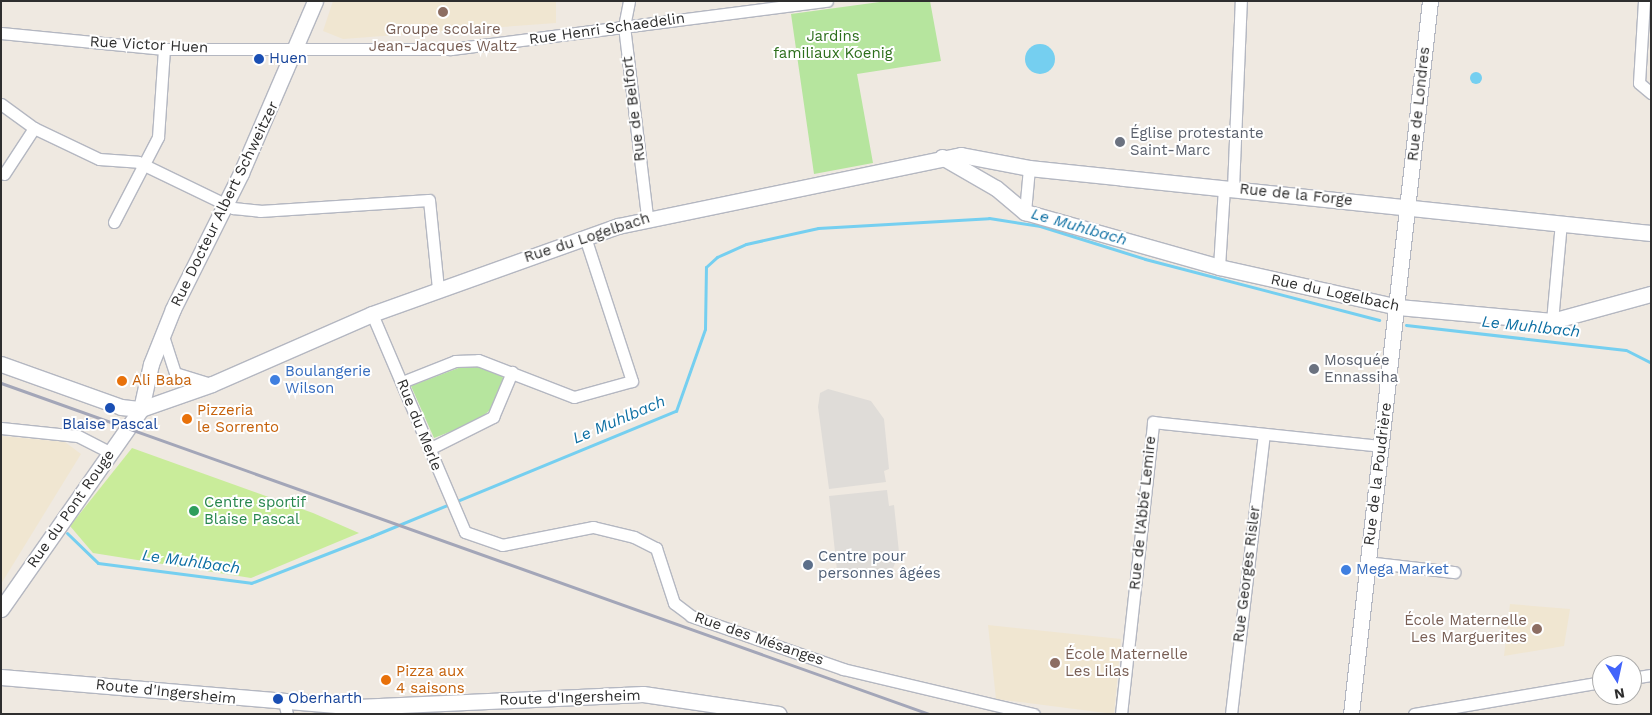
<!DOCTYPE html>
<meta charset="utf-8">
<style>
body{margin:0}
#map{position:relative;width:1652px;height:715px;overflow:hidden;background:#efe9e1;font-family:"Work Sans",sans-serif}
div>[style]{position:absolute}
.education>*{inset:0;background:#f0e6d1}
.green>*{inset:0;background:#b6e59e}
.pitch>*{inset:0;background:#c9ec9a}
.plaza>*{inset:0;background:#dfdcd8}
.water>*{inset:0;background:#75cff0}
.round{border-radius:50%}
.stream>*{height:3px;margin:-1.5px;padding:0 1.5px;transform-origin:1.5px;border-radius:1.5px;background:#75cff0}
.roads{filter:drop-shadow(1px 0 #b4b7c1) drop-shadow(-1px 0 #b4b7c1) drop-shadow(0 1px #b4b7c1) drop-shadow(0 -1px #b4b7c1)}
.street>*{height:11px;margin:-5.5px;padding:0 5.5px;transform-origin:5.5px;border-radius:5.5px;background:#fff}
.secondary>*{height:15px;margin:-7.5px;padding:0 7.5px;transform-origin:7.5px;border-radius:7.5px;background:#fff}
.rail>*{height:3px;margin:-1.5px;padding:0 1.5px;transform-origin:1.5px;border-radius:1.5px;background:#a3a6b8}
.dots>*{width:14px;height:14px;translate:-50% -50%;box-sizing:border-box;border:2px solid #fff;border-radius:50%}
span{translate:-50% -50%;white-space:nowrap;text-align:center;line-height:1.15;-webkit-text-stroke:4px #fff;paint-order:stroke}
.education-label{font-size:15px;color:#785e54}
.right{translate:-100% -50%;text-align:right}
.left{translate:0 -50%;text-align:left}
.street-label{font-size:15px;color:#2e2e2e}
.park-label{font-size:15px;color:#2c6e1b}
.transit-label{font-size:15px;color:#164399}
.worship-label{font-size:15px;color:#5b616d}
.shop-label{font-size:15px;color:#366cbe}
.food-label{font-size:15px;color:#c56008}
.leisure-label{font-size:15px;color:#27864d}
.service-label{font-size:15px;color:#4e5e75}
.water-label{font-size:16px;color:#0d6fa3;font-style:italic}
.frame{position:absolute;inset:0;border:2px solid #2e2e2e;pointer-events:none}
.north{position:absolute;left:1592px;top:655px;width:50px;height:50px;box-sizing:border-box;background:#fff;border:1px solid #ababab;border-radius:50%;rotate:170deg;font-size:14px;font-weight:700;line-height:20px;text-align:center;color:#2e2e2e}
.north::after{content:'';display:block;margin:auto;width:18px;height:22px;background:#4264fb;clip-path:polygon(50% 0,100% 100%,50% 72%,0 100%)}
</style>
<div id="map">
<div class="education">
<div style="clip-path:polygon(333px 1px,556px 1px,556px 23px,343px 39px,323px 31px)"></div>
<div style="clip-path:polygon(1px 436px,65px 442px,81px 454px,1px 584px)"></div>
<div style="clip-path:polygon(1510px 604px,1570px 609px,1564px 646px,1504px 656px)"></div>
<div style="clip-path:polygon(988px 625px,1121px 639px,1114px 714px,996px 699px)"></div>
</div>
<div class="green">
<div style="clip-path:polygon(887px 1px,930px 1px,941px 61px,857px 74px,873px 163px,814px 174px,791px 14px)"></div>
<div style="clip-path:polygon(469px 364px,502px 375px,504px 381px,494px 406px,478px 421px,434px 438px,411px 386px)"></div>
</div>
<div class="pitch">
<div style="clip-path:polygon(132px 448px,313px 513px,359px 533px,251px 578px,93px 553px,70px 526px)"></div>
</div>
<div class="plaza">
<div style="clip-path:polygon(828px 389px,871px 401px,884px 419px,889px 469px,884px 471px,886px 482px,829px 489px,818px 407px,820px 393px)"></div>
<div style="clip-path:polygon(887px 490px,889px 506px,894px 505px,899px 552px,891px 574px,838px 580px,829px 496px)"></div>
</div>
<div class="water">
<div class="round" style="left:1025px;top:44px;width:30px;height:30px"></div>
<div class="round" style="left:1470px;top:72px;width:12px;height:12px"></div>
</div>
<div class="stream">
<div style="left:1406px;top:325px;width:221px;rotate:6.5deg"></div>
<div style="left:1626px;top:350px;width:28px;rotate:27deg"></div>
<div style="left:67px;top:533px;width:43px;rotate:44.1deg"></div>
<div style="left:98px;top:563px;width:154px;rotate:7.4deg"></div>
<div style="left:251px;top:583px;width:130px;rotate:-21.2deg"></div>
<div style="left:372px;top:536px;width:329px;rotate:-22.4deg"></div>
<div style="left:676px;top:411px;width:87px;rotate:-70.5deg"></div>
<div style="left:705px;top:329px;width:62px;rotate:-89.1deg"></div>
<div style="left:706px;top:267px;width:15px;rotate:-42deg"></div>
<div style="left:717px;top:257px;width:32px;rotate:-24deg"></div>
<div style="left:746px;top:244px;width:74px;rotate:-12.5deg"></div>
<div style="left:818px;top:228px;width:171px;rotate:-3.3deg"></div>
<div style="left:989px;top:218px;width:52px;rotate:8.9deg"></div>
<div style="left:1040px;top:226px;width:110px;rotate:17.4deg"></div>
<div style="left:1145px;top:259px;width:242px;rotate:14.6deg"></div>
</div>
<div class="roads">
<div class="street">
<div style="left:629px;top:1px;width:25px;rotate:101deg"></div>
<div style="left:624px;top:26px;width:192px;rotate:83.1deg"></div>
<div style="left:1644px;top:1px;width:82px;rotate:93.5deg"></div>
<div style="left:1639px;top:83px;width:16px;rotate:40deg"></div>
<div style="left:1px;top:33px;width:164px;rotate:5.6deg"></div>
<div style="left:164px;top:49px;width:287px"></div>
<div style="left:451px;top:49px;width:379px;rotate:-7.3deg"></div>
<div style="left:1px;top:104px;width:41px;rotate:36deg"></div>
<div style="left:34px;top:128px;width:72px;rotate:25.5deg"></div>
<div style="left:99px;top:159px;width:39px;rotate:4deg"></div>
<div style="left:138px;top:162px;width:106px;rotate:25.8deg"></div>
<div style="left:233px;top:208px;width:27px;rotate:6deg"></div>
<div style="left:260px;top:211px;width:169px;rotate:-3.7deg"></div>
<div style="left:429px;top:200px;width:89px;rotate:84.2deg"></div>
<div style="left:4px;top:174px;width:55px;rotate:-56.9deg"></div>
<div style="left:1233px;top:188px;width:187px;rotate:-87.6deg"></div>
<div style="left:1025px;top:212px;width:44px;rotate:-84.8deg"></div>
<div style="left:114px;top:222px;width:96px;rotate:-62.6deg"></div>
<div style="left:158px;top:137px;width:88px;rotate:-86.1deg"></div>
<div style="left:1219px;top:267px;width:80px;rotate:-86.4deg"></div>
<div style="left:372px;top:314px;width:237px;rotate:66.9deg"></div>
<div style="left:465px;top:532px;width:39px;rotate:19deg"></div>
<div style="left:502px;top:545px;width:93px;rotate:-11.2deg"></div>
<div style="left:593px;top:527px;width:42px;rotate:13.7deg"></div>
<div style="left:634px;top:537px;width:25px;rotate:27deg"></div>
<div style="left:656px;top:548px;width:58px;rotate:71.9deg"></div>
<div style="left:674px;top:603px;width:21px;rotate:37deg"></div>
<div style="left:691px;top:616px;width:161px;rotate:19.2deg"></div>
<div style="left:843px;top:669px;width:196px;rotate:13.3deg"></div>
<div style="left:1552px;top:321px;width:99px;rotate:-84.8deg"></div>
<div style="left:163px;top:336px;width:39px;rotate:72deg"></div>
<div style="left:175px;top:373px;width:39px;rotate:17deg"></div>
<div style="left:402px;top:382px;width:57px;rotate:-21.6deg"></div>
<div style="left:455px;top:361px;width:23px;rotate:-2deg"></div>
<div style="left:478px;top:360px;width:103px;rotate:21.1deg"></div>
<div style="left:574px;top:397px;width:60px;rotate:-15.4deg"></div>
<div style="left:632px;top:381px;width:151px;rotate:-108.1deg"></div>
<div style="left:1px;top:428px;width:77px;rotate:5.9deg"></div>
<div style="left:78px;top:436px;width:37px;rotate:27deg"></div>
<div style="left:429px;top:449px;width:72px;rotate:-26.6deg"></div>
<div style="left:493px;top:417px;width:49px;rotate:-67.1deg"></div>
<div style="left:1367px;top:562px;width:88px;rotate:6.6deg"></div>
<div style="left:1632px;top:678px;width:19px;rotate:-9deg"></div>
<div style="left:284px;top:702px;width:12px;rotate:76deg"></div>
<div style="left:1121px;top:714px;width:294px;rotate:-83.7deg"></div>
<div style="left:1153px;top:422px;width:230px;rotate:6deg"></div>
<div style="left:1231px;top:714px;width:281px;rotate:-83.3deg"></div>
<div style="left:1414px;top:714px;width:191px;rotate:-9.7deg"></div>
</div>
<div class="secondary">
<div style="left:942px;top:157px;width:62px;rotate:29.9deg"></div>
<div style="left:996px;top:188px;width:38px;rotate:40deg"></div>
<div style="left:1025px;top:212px;width:202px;rotate:15.8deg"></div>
<div style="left:1219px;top:267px;width:183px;rotate:12.6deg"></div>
<div style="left:1398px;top:307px;width:155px;rotate:5.2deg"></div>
<div style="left:1552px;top:321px;width:103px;rotate:-15.3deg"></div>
<div style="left:1px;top:364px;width:127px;rotate:19.7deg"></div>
<div style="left:121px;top:407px;width:20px;rotate:6deg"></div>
<div style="left:141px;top:409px;width:75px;rotate:-19.4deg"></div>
<div style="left:212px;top:384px;width:175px;rotate:-23.6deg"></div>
<div style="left:372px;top:314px;width:261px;rotate:-19.7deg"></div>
<div style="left:618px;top:226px;width:350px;rotate:-11.7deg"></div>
<div style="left:961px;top:155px;width:69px;rotate:10.8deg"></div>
<div style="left:1029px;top:168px;width:625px;rotate:5.97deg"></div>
<div style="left:1px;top:609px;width:244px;rotate:-55deg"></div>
<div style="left:141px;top:409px;width:46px;rotate:-77.5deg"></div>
<div style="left:151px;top:364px;width:59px;rotate:-68.2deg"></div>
<div style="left:173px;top:309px;width:152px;rotate:-63.4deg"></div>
<div style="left:241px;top:173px;width:187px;rotate:-66.7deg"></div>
<div style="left:1px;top:677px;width:357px;rotate:4.8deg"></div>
<div style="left:357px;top:707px;width:286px;rotate:-2.6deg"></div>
<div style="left:643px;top:694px;width:137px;rotate:8.4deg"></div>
<div style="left:1351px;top:714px;width:717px;rotate:-83.68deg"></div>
</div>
</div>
<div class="rail">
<div style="left:1px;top:383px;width:985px;rotate:19.63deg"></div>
</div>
<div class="dots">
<div style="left:443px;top:12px;background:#8d6e63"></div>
<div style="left:259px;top:59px;background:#1a4fb4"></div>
<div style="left:1120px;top:142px;background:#6b7280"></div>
<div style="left:1314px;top:369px;background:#6b7280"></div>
<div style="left:275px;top:380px;background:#3f7fe0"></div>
<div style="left:122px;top:381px;background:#e8710a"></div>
<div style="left:110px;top:408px;background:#1a4fb4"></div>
<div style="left:187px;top:419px;background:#e8710a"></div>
<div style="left:194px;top:511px;background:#2e9e5b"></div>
<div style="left:808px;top:565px;background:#5c6f8a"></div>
<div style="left:1346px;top:570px;background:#3f7fe0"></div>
<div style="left:1537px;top:629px;background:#8d6e63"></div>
<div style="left:1055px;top:663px;background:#8d6e63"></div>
<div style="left:386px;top:680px;background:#e8710a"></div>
<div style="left:278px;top:699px;background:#1a4fb4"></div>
</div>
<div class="education-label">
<span style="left:443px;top:38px">Groupe scolaire<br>Jean-Jacques Waltz</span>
<span class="right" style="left:1527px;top:629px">École Maternelle<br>Les Marguerites</span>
<span class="left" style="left:1065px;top:663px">École Maternelle<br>Les Lilas</span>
</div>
<div class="street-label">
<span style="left:607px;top:29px;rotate:-8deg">Rue Henri Schaedelin</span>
<span style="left:149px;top:45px;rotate:3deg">Rue Victor Huen</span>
<span style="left:1419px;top:104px;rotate:-84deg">Rue de Londres</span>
<span style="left:634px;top:109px;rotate:-97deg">Rue de Belfort</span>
<span style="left:1296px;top:195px;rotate:6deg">Rue de la Forge</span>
<span style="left:225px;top:204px;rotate:-64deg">Rue Docteur Albert Schweitzer</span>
<span style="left:587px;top:238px;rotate:-18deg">Rue du Logelbach</span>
<span style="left:1335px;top:293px;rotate:12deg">Rue du Logelbach</span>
<span style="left:419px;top:425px;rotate:68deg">Rue du Merle</span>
<span style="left:1378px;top:474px;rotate:-83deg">Rue de la Poudrière</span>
<span style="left:71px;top:509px;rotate:-55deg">Rue du Pont Rouge</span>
<span style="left:1143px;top:513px;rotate:-84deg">Rue de l'Abbé Lemire</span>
<span style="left:1247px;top:574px;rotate:-83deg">Rue Georges Risler</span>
<span style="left:759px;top:639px;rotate:19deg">Rue des Mésanges</span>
<span style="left:166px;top:692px;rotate:6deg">Route d'Ingersheim</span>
<span style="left:570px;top:698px;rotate:-2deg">Route d'Ingersheim</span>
</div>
<div class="park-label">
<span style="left:833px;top:45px">Jardins<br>familiaux Koenig</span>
</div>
<div class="transit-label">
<span class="left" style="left:269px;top:59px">Huen</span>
<span style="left:110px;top:425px">Blaise Pascal</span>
<span class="left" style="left:288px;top:699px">Oberharth</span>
</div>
<div class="worship-label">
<span class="left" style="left:1130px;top:142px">Église protestante<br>Saint-Marc</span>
<span class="left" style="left:1324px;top:369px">Mosquée<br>Ennassiha</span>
</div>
<div class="shop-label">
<span class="left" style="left:285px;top:380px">Boulangerie<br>Wilson</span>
<span class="left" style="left:1356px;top:570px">Mega Market</span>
</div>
<div class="food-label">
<span class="left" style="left:132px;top:381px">Ali Baba</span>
<span class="left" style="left:197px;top:419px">Pizzeria<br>le Sorrento</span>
<span class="left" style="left:396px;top:680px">Pizza aux<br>4 saisons</span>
</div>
<div class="leisure-label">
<span class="left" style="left:204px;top:511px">Centre sportif<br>Blaise Pascal</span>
</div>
<div class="service-label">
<span class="left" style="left:818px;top:565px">Centre pour<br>personnes âgées</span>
</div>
<div class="water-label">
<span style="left:1079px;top:227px;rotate:16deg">Le Muhlbach</span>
<span style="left:1531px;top:327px;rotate:6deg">Le Muhlbach</span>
<span style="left:619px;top:420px;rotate:-23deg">Le Muhlbach</span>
<span style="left:191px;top:562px;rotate:8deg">Le Muhlbach</span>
</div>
<div class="frame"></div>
<div class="north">N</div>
</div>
